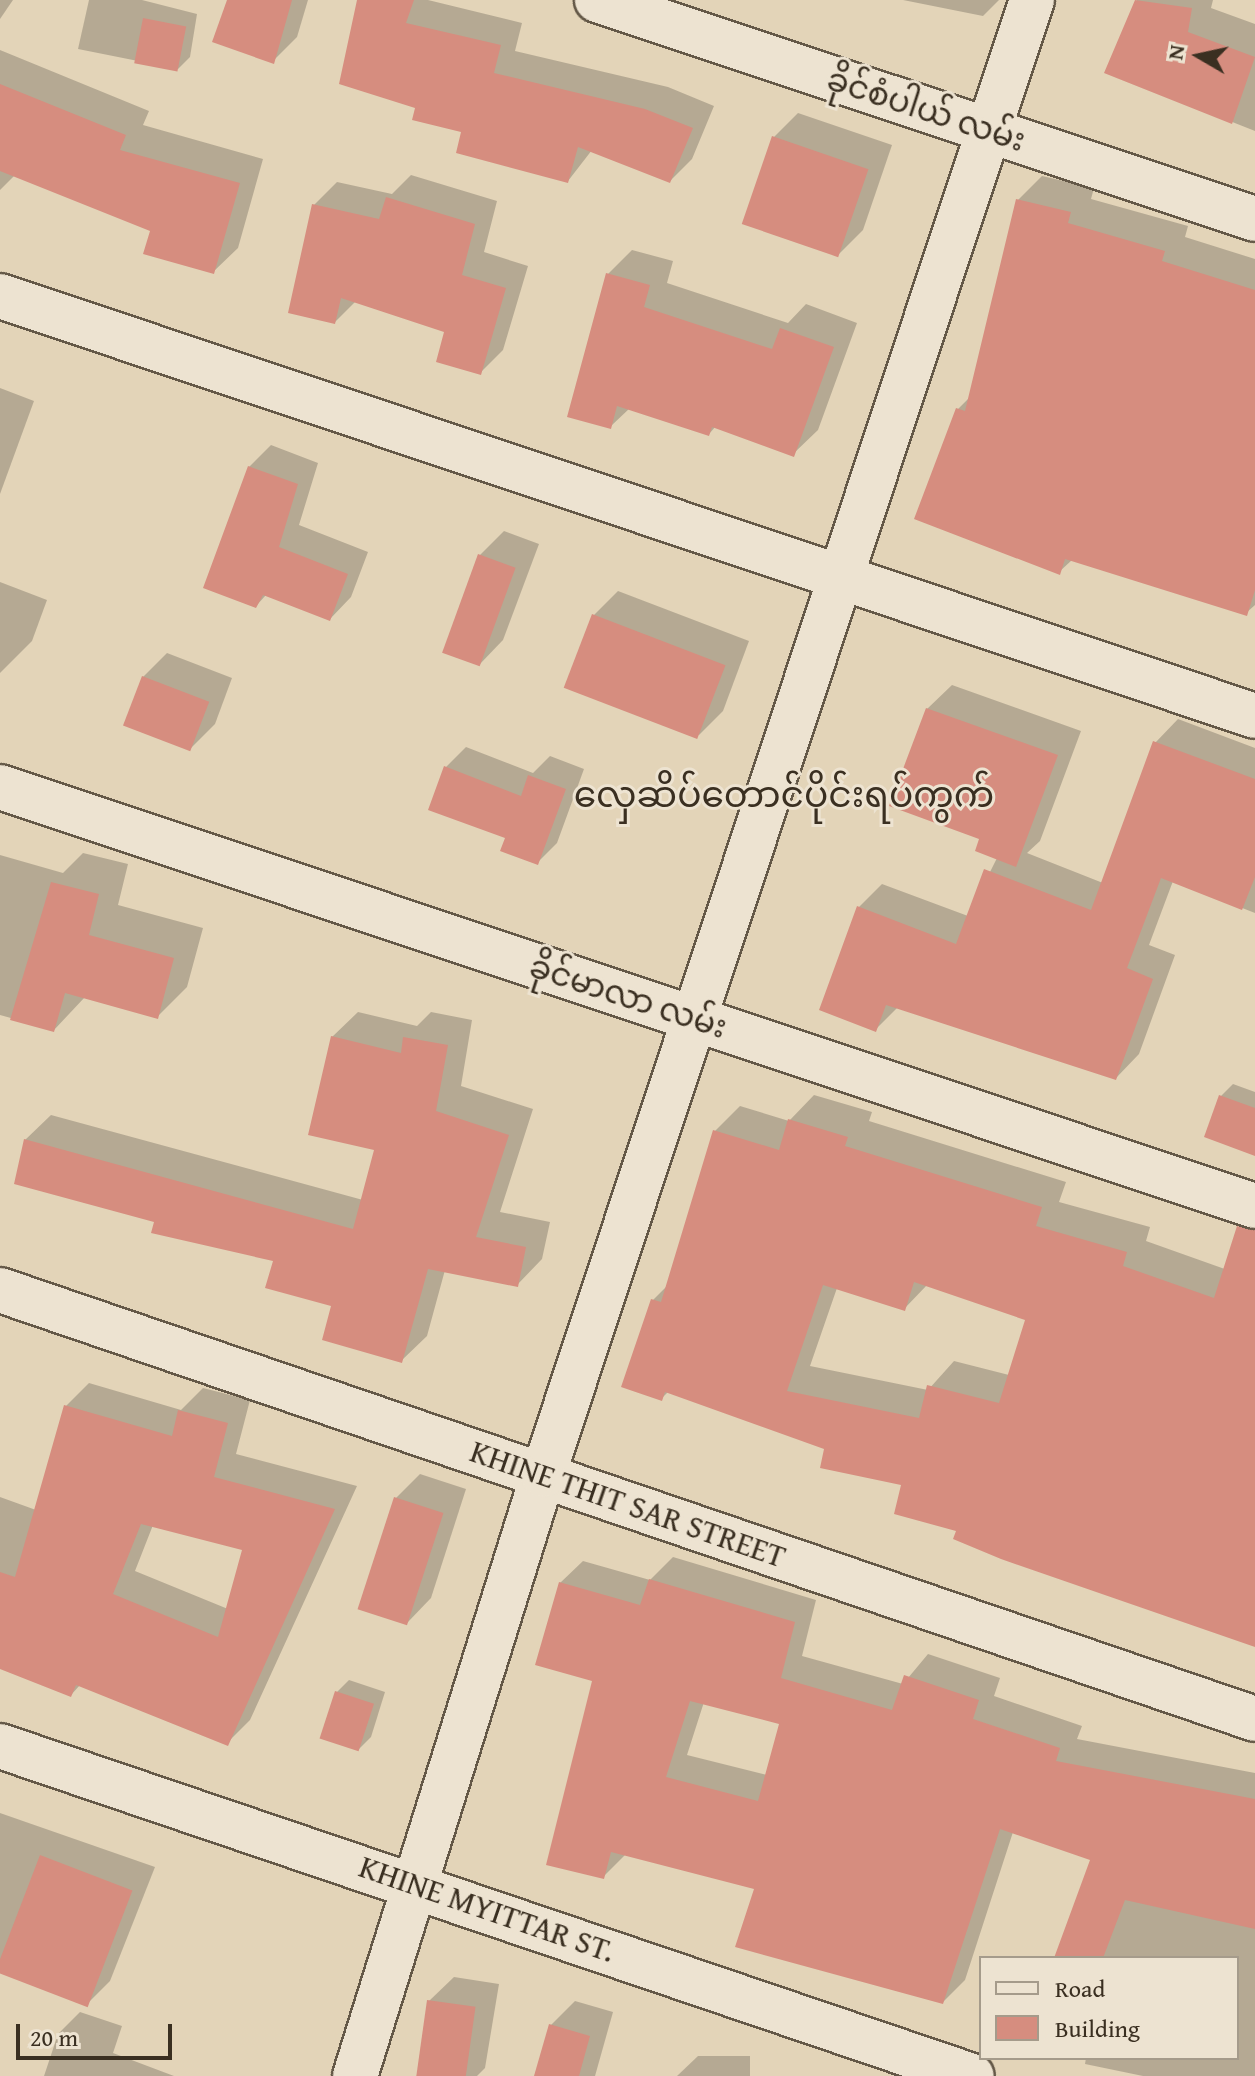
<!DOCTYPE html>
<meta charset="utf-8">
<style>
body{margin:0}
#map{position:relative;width:1255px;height:2076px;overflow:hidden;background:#e3d4b8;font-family:"Gentium Book Plus","Noto Sans Myanmar",serif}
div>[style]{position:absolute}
.shadow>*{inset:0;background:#0003}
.building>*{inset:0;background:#d68d7f;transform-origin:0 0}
.roads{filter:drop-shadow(2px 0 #645847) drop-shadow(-2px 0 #645847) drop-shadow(0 2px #645847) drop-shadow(0 -2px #645847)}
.street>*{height:44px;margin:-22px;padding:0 22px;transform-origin:22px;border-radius:22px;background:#ede3d1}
span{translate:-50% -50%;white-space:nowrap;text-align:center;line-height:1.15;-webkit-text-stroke:6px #ede3d1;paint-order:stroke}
.street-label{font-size:32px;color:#3a2f21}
.quarter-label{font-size:36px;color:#3a2f21}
.legend{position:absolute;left:979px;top:1956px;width:260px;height:104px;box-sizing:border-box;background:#ede3d1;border:2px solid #a59b8b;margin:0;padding:10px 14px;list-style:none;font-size:24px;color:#3a2f21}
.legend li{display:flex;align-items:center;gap:16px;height:40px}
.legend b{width:40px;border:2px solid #a59b8b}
.north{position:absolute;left:1159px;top:16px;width:80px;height:80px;-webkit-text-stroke:6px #ede3d1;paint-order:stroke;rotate:279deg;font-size:22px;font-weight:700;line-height:32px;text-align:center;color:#3a2f21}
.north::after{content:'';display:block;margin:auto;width:28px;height:36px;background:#3a2f21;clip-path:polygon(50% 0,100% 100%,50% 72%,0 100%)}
.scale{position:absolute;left:16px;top:2024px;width:156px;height:36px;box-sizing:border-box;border:4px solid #3a2f21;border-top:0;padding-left:10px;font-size:24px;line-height:28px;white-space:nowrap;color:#3a2f21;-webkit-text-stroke:6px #ede3d1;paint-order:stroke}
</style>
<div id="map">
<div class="shadow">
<div style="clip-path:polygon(0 0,13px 0,0 19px)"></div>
<div style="clip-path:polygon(89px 0,142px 0,197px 14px,190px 57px,178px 69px,78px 49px)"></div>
<div style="clip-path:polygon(229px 0,308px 0,297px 37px,273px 61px)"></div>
<div style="clip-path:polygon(359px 0,428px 0,522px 23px,515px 51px,668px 87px,714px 106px,692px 159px,670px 181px,592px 150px,568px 181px,417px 107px)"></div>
<div style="clip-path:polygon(903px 0,999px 0,983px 16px)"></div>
<div style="clip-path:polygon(1137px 0,1213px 0,1211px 8px,1255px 24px,1255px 131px,1106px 72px)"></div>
<div style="clip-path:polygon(0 50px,149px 111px,143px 125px,263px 159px,238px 248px,213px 272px,152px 230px,15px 175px,0 190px)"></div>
<div style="clip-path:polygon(798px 113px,892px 145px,863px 230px,839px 254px,774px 137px)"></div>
<div style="clip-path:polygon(411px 175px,497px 201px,484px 252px,528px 266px,503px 350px,480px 373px,447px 330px,356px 301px,335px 322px,314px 205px,337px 182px,392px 194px)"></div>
<div style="clip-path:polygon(1042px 176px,1094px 188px,1091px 199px,1188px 226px,1185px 237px,1255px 259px,1255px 605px,1246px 613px,1072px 560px,1059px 572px,958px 409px,971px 396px,1018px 200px)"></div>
<div style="clip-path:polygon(632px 250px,673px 261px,667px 283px,788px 323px,806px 304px,857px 323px,818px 430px,793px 454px,716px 426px,709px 434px,630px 408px,611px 426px,608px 274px)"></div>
<div style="clip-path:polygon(0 388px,34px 401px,0 494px)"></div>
<div style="clip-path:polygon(271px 445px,318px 463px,299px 525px,368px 552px,351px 597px,330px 619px,266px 595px,256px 606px,249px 467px)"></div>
<div style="clip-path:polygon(504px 531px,539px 544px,503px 640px,479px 665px,480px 555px)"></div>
<div style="clip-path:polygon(0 582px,47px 600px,32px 641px,0 673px)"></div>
<div style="clip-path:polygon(618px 591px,749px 641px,723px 711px,699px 735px,594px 615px)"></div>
<div style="clip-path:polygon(167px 653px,232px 678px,215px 724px,191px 748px,143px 677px)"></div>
<div style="clip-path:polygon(952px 685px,1081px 731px,1040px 841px,1027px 853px,1103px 883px,1155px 743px,1178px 719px,1255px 748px,1255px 913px,1173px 881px,1149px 945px,1175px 955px,1139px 1054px,1116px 1078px,898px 1007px,875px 1030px,859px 907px,882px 884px,968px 916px,997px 858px,927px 709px)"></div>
<div style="clip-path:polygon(466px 747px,533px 773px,550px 756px,584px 769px,557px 843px,537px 863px,446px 767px)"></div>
<div style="clip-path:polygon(83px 853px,128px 864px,118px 905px,203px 928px,187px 987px,157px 1017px,85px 997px,54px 1030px,0 1015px,0 855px,63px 873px)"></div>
<div style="clip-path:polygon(358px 1012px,417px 1026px,431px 1012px,472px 1020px,461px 1086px,533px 1109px,500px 1212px,550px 1222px,542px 1259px,517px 1285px,445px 1270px,427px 1336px,401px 1361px,275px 1260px,156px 1220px,25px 1140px,51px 1115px,363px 1200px,377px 1149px,332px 1037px)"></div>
<div style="clip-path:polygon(1233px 1084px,1255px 1092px,1255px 1149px,1221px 1096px)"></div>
<div style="clip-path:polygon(evenodd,814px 1095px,872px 1112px,869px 1121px,1066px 1182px,1059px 1202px,1150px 1227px,1146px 1241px,1236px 1273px,1255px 1266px,1255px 1646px,959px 1530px,904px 1483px,826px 1448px,669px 1391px,661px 1399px,653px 1300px,669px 1284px,715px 1131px,740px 1106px,789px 1121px,814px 1095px,928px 1284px,1027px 1319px,1009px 1375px,954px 1361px,928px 1390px,810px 1366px,837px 1288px,904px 1309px,928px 1284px)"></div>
<div style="clip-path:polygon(evenodd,89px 1383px,181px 1410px,203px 1388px,250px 1400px,236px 1454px,357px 1486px,250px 1720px,227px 1743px,80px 1685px,71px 1695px,0 1656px,0 1497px,36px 1510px,66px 1406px,89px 1383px,153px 1525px,245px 1549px,228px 1609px,135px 1571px,153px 1525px)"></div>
<div style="clip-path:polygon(420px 1474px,466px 1489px,431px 1598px,407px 1623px,396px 1498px)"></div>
<div style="clip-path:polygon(evenodd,673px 1557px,816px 1600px,802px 1656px,903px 1684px,928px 1654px,1000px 1678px,994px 1696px,1082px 1726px,1077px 1739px,1255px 1773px,1255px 2076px,1143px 2076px,1085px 2064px,1086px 2058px,1237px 2058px,1237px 1958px,1062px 1958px,1092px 1858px,1013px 1832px,965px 1980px,943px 2002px,756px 1888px,626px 1854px,603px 1877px,594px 1679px,560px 1583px,583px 1561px,650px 1580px,673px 1557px,704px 1702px,781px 1722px,767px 1775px,687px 1755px,704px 1702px)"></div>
<div style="clip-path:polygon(349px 1680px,385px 1692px,371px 1737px,359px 1749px,337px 1692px)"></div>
<div style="clip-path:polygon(0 1813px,155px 1867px,110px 1981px,86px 2005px,0 1971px)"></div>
<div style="clip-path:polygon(454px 1977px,499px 1984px,485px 2068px,477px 2076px,417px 2076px,429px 2001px)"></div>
<div style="clip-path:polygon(575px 2001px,613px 2012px,595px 2076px,536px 2076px,551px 2025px)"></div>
<div style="clip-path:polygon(80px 2012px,122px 2026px,113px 2053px,174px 2076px,44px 2076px,58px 2034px)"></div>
<div style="clip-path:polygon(698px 2056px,750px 2056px,750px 2076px,677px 2076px)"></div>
</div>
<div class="building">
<div style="clip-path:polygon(227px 0,292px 0,274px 64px,212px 42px)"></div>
<div style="clip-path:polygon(357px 0,414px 0,406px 23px,501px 45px,494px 73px,645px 109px,693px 128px,670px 183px,578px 147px,568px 183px,456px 153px,461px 132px,412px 120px,415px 108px,339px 84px)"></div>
<div style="clip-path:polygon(1135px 0,1192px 8px,1188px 32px,1255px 57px,1232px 124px,1104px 73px)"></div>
<div style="left:143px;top:18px;width:44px;height:46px;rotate:11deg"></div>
<div style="clip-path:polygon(0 84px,126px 135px,120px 150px,240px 183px,214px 274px,143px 254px,150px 231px,0 171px)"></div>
<div style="left:772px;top:136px;width:102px;height:93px;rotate:19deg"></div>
<div style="clip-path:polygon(386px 197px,475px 224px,462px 275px,506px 288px,481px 375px,436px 362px,444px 332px,341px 298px,335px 324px,288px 313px,312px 204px,379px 219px)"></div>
<div style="clip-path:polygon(1016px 199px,1071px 212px,1068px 223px,1165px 251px,1162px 261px,1255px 290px,1255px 590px,1247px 616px,1065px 559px,1060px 575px,914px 519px,956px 408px,965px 411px)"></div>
<div style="clip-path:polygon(606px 273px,650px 285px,644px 307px,772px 349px,780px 328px,834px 347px,794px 457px,712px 427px,709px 436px,617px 406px,611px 429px,567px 417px)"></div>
<div style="clip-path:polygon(248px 466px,298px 484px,279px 547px,348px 574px,330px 621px,263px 595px,256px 608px,203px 588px)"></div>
<div style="left:478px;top:554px;width:40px;height:105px;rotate:20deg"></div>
<div style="left:592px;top:614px;width:143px;height:79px;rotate:21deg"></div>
<div style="left:142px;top:676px;width:72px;height:53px;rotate:21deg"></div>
<div style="clip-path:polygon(926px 708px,1058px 755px,1016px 867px,975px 851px,979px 839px,889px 806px)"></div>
<div style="clip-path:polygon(1153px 741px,1255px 779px,1255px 877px,1242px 910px,1161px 878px,1127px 968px,1153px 979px,1116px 1080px,886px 1005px,876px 1032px,819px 1010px,857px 906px,956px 944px,984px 869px,1091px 910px)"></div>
<div style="clip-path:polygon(444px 766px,521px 796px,528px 775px,566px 789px,538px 865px,500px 851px,505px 838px,428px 810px)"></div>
<div style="clip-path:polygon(51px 882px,99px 894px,89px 935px,174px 958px,158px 1019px,65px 993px,54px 1032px,10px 1020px)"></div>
<div style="clip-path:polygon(331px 1036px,401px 1053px,403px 1037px,448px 1045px,436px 1111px,509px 1135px,476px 1237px,526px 1247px,518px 1287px,428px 1269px,402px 1363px,322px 1340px,331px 1306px,265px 1288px,273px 1261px,151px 1233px,154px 1222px,14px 1184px,24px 1139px,353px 1229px,374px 1150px,308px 1135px)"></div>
<div style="clip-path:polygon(1219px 1095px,1255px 1108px,1255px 1156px,1204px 1137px)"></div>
<div style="clip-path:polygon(evenodd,788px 1119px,848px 1137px,845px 1146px,1042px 1207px,1036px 1226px,1127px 1252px,1123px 1266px,1214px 1298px,1237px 1226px,1255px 1230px,1255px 1647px,1001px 1559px,953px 1539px,956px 1531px,894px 1514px,901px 1485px,820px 1468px,824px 1449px,665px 1392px,662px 1401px,621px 1387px,651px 1299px,661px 1302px,713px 1130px,779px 1150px,788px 1119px,914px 1282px,1025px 1320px,999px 1403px,927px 1385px,919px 1418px,787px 1391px,823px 1285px,905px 1311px,914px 1282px)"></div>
<div style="clip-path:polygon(evenodd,64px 1405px,172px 1436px,178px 1410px,228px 1423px,214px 1477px,335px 1509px,228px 1746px,76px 1685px,71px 1697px,0 1669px,0 1572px,15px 1577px,64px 1405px,141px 1524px,242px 1550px,218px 1637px,113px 1594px,141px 1524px)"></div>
<div style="left:394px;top:1497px;width:52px;height:118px;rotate:18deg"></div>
<div style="clip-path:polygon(evenodd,649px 1579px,795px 1622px,781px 1678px,892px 1710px,904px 1675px,979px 1700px,973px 1719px,1060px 1748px,1056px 1761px,1255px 1799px,1255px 1929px,1125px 1900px,1103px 1958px,1054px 1958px,1090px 1860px,1000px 1829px,943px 2004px,735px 1947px,754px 1889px,611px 1852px,604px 1879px,546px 1865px,592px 1681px,535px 1665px,559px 1582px,640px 1605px,649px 1579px,690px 1701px,779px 1724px,758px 1801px,666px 1777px,690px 1701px)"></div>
<div style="left:335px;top:1691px;width:41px;height:50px;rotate:18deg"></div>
<div style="left:40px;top:1855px;width:99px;height:125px;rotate:21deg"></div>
<div style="left:427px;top:2000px;width:49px;height:77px;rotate:8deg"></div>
<div style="clip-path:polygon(549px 2024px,590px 2036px,579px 2076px,534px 2076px)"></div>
</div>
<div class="roads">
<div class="street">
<div style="left:597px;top:0;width:693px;rotate:18.41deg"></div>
<div style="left:0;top:296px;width:1323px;rotate:18.5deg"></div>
<div style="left:0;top:787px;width:1323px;rotate:18.46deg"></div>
<div style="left:0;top:1290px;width:1326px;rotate:18.87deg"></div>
<div style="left:0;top:1746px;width:1026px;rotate:18.75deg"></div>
<div style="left:355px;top:2076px;width:630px;rotate:-72.63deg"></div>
<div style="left:543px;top:1475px;width:1554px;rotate:-71.66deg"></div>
</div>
</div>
<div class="street-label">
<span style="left:926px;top:110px;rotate:18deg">ခိုင်စံပါယ် လမ်း</span>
<span style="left:628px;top:997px;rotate:18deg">ခိုင်မာလာ လမ်း</span>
<span style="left:628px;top:1504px;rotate:19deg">KHINE THIT SAR STREET</span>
<span style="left:487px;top:1909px;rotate:19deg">KHINE MYITTAR ST.</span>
</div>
<div class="quarter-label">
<span style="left:784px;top:794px">လှေဆိပ်တောင်ပိုင်းရပ်ကွက်</span>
</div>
<ul class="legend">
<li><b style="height:10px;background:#ede3d1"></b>Road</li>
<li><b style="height:22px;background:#d68d7f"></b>Building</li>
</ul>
<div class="north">N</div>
<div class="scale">20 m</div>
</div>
